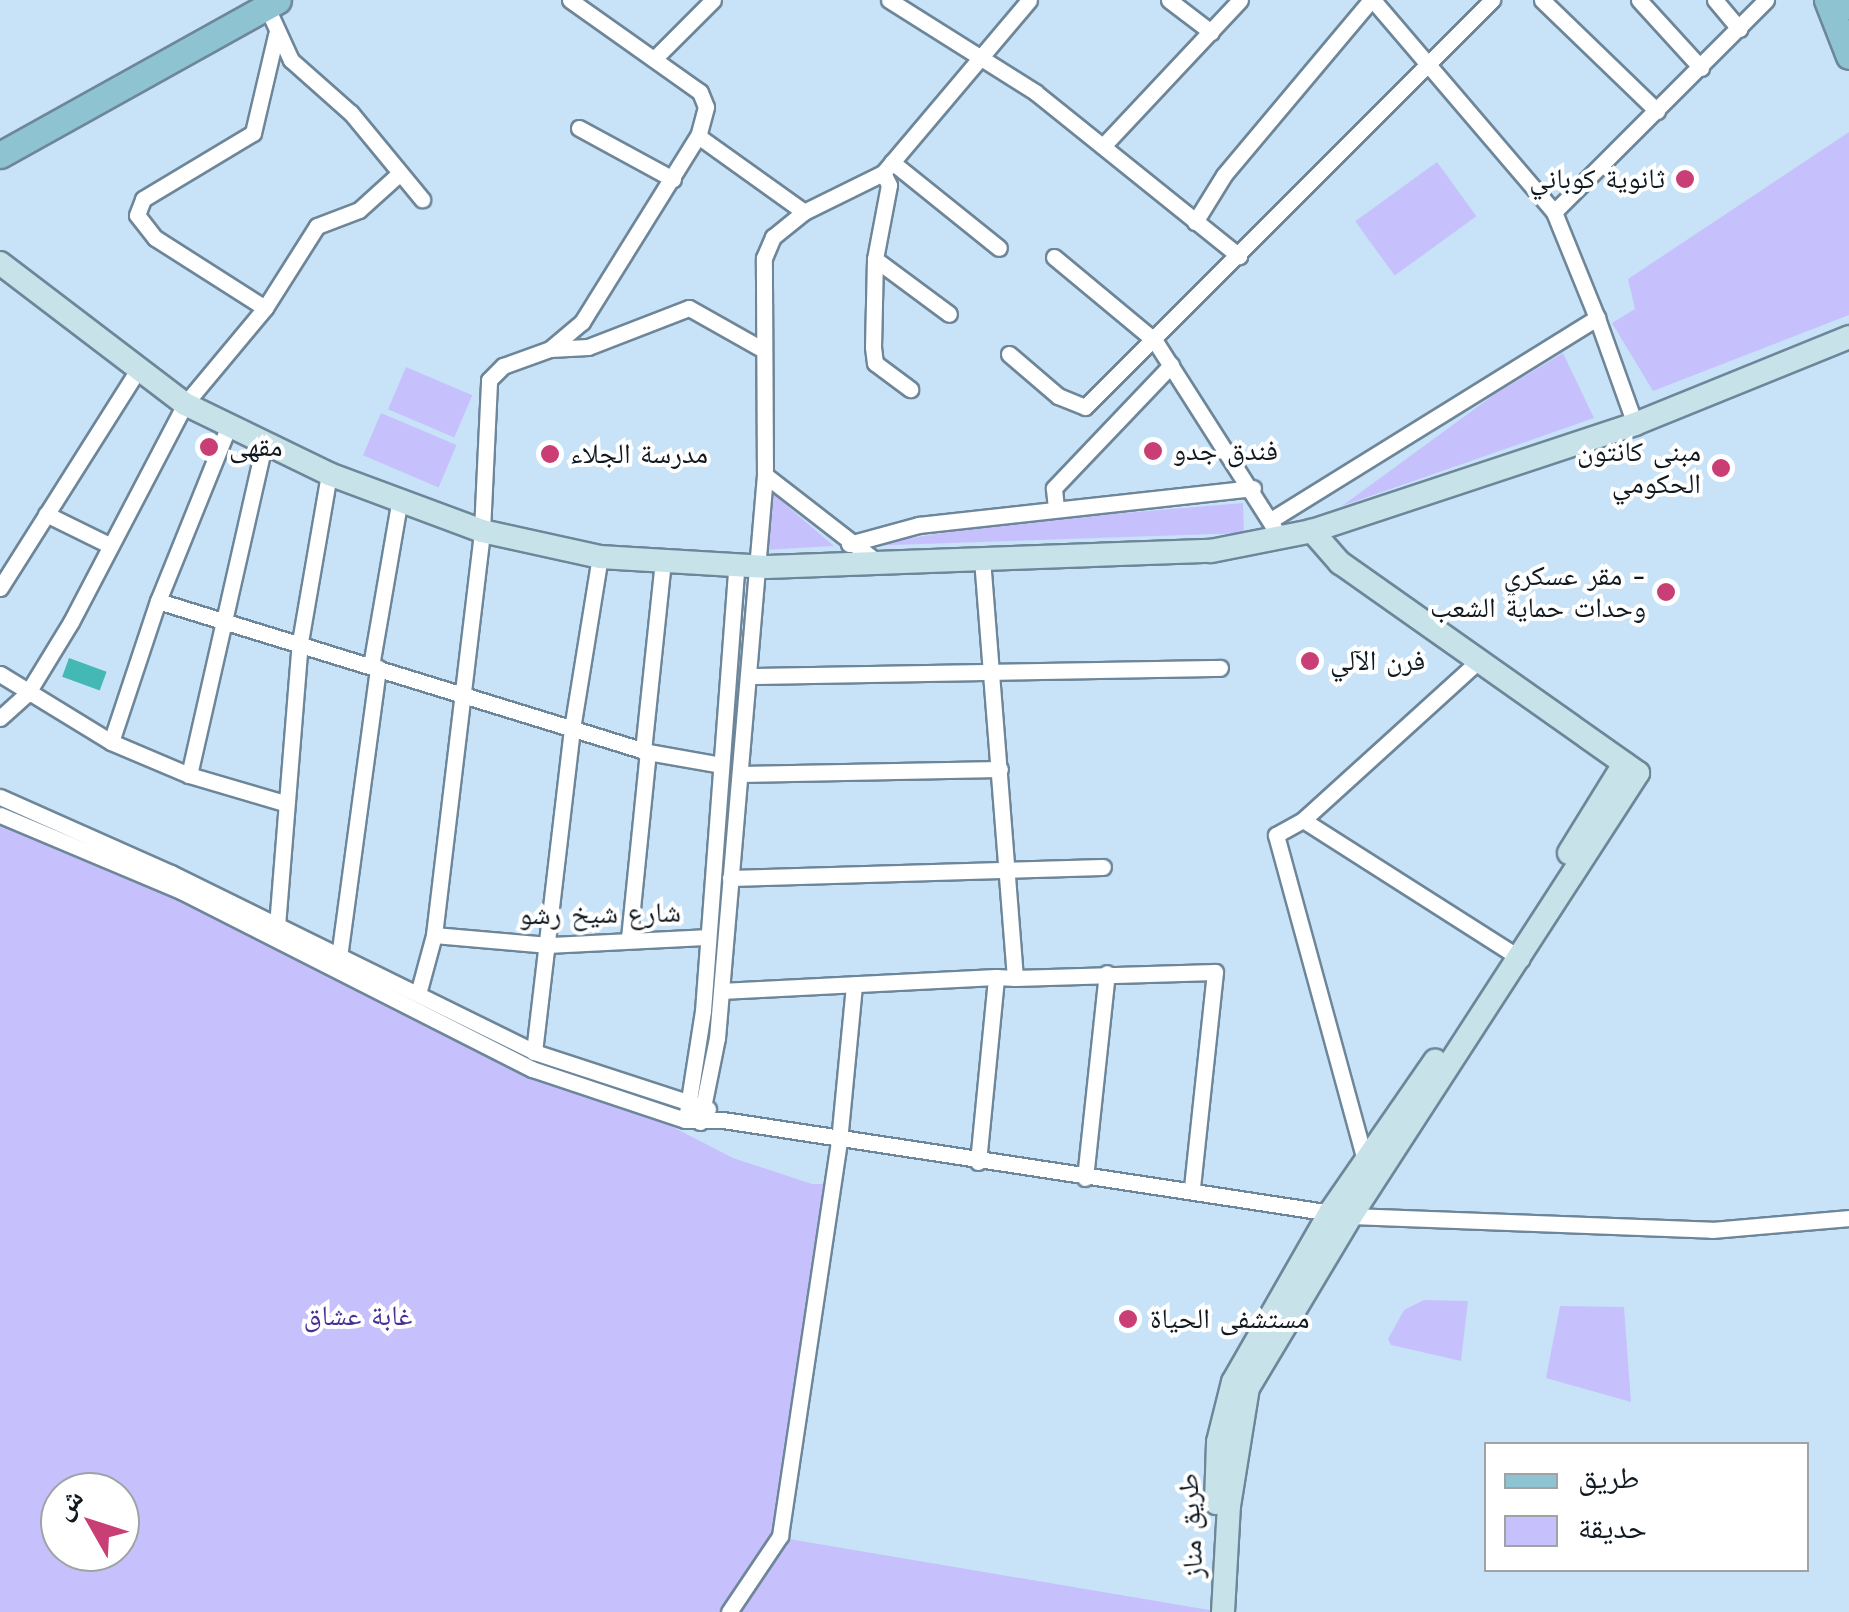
<!DOCTYPE html>
<meta charset="utf-8">
<style>
body{margin:0}
#map{position:relative;width:1849px;height:1612px;overflow:hidden;background:#c8e3f7;font-family:"Work Sans","Noto Naskh Arabic",sans-serif}
div>[style]{position:absolute}
.green>*{inset:0;background:#c6c1fd;transform-origin:0 0}
.water>*{inset:0;background:#44b8b5;transform-origin:0 0}
.roads{filter:drop-shadow(2px 0 #6e8699) drop-shadow(-2px 0 #6e8699) drop-shadow(0 2px #6e8699) drop-shadow(0 -2px #6e8699)}
.street>*{height:15px;margin:-7.5px;padding:0 7.5px;transform-origin:7.5px;border-radius:7.5px;background:#fff}
.secondary>*{height:22px;margin:-11px;padding:0 11px;transform-origin:11px;border-radius:11px;background:#c7e2e8}
.primary>*{height:25px;margin:-12.5px;padding:0 12.5px;transform-origin:12.5px;border-radius:12.5px;background:#8ec4d1}
.dots>*{width:28px;height:28px;translate:-50% -50%;box-sizing:border-box;border:5px solid #fff;border-radius:50%}
span{translate:-50% -50%;white-space:nowrap;text-align:center;line-height:1.15;-webkit-text-stroke:8px #fff;paint-order:stroke}
.poi-label{font-size:28px;color:#101920}
.right{translate:-100% -50%;text-align:right}
.left{translate:0 -50%;text-align:left}
.street-label{font-size:28px;color:#101920}
.park-label{font-size:28px;color:#482f95}
.legend{position:absolute;left:1484px;top:1442px;width:325px;height:130px;box-sizing:border-box;background:#fff;border:2px solid #9fa3a6;margin:0;padding:12px 18px;list-style:none;font-size:30px;color:#101920}
.legend li{display:flex;align-items:center;gap:20px;height:50px}
.legend b{width:50px;border:2px solid #9fa3a6}
.north{position:absolute;left:40px;top:1472px;width:100px;height:100px;box-sizing:border-box;background:#fff;border:2px solid #9fa3a6;border-radius:50%;rotate:309deg;font-size:28px;font-weight:700;line-height:40px;text-align:center;color:#101920}
.north::after{content:'';display:block;margin:auto;width:35px;height:45px;background:#c83e75;clip-path:polygon(50% 0,100% 100%,50% 72%,0 100%)}
</style>
<div id="map">
<div class="green">
<div style="clip-path:polygon(1849px 132px,1849px 315px,1653px 391px,1612px 323px,1635px 309px,1628px 279px)"></div>
<div style="left:1437px;top:162px;width:67px;height:101px;rotate:54deg"></div>
<div style="clip-path:polygon(1563px 353px,1594px 418px,1342px 506px,1495px 394px)"></div>
<div style="left:406px;top:367px;width:72px;height:46px;rotate:23deg"></div>
<div style="left:381px;top:413px;width:82px;height:46px;rotate:23deg"></div>
<div style="clip-path:polygon(772px 493px,834px 546px,763px 550px)"></div>
<div style="clip-path:polygon(1243px 503px,1244px 533px,863px 546px,1003px 523px)"></div>
<div style="clip-path:polygon(evenodd,0 819px,165px 886px,530px 1074px,665px 1123px,733px 1158px,812px 1184px,833px 1184px,789px 1539px,1221px 1612px,0 1612px,0 819px,60px 1492px,120px 1492px,120px 1552px,60px 1552px,60px 1492px)"></div>
<div style="clip-path:polygon(1424px 1300px,1468px 1301px,1461px 1361px,1391px 1345px,1388px 1339px,1404px 1310px)"></div>
<div style="clip-path:polygon(1560px 1306px,1624px 1307px,1631px 1402px,1546px 1378px)"></div>
</div>
<div class="water">
<div style="left:69px;top:658px;width:40px;height:20px;rotate:20deg"></div>
</div>
<div class="roads">
<div class="street">
<div style="left:570px;top:0;width:159px;rotate:35.3deg"></div>
<div style="left:700px;top:92px;width:16px;rotate:68deg"></div>
<div style="left:706px;top:107px;width:30px;rotate:105deg"></div>
<div style="left:698px;top:136px;width:130px;rotate:35.6deg"></div>
<div style="left:889px;top:0;width:173px;rotate:32.2deg"></div>
<div style="left:1035px;top:92px;width:262px;rotate:38.8deg"></div>
<div style="left:1169px;top:0;width:53px;rotate:37.3deg"></div>
<div style="left:1542px;top:0;width:160px;rotate:44deg"></div>
<div style="left:1639px;top:0;width:92px;rotate:47.6deg"></div>
<div style="left:1715px;top:0;width:38px;rotate:50deg"></div>
<div style="left:265px;top:3px;width:63px;rotate:65.5deg"></div>
<div style="left:291px;top:60px;width:80px;rotate:41.5deg"></div>
<div style="left:351px;top:113px;width:112px;rotate:50.5deg"></div>
<div style="left:657px;top:56px;width:79px;rotate:-45deg"></div>
<div style="left:579px;top:128px;width:107px;rotate:28.5deg"></div>
<div style="left:1103px;top:146px;width:200px;rotate:-46.8deg"></div>
<div style="left:892px;top:162px;width:137px;rotate:38.8deg"></div>
<div style="left:883px;top:173px;width:13px;rotate:63deg"></div>
<div style="left:889px;top:185px;width:75px;rotate:100.7deg"></div>
<div style="left:875px;top:259px;width:88px;rotate:91.3deg"></div>
<div style="left:873px;top:347px;width:16px;rotate:83deg"></div>
<div style="left:875px;top:363px;width:44px;rotate:36.6deg"></div>
<div style="left:1554px;top:212px;width:300px;rotate:-45deg"></div>
<div style="left:1195px;top:222px;width:55px;rotate:-58.3deg"></div>
<div style="left:1224px;top:175px;width:229px;rotate:-50deg"></div>
<div style="left:1054px;top:257px;width:131px;rotate:39.7deg"></div>
<div style="left:1155px;top:341px;width:222px;rotate:57.5deg"></div>
<div style="left:875px;top:259px;width:92px;rotate:36.6deg"></div>
<div style="left:265px;top:308px;width:130px;rotate:-147.5deg"></div>
<div style="left:155px;top:238px;width:29px;rotate:-128deg"></div>
<div style="left:137px;top:215px;width:17px;rotate:-69deg"></div>
<div style="left:143px;top:199px;width:128px;rotate:-31deg"></div>
<div style="left:253px;top:133px;width:101px;rotate:-76.8deg"></div>
<div style="left:1597px;top:318px;width:113px;rotate:70.3deg"></div>
<div style="left:550px;top:349px;width:38px;rotate:-3deg"></div>
<div style="left:588px;top:347px;width:108px;rotate:-21.1deg"></div>
<div style="left:689px;top:308px;width:81px;rotate:29.4deg"></div>
<div style="left:1009px;top:354px;width:65px;rotate:40.6deg"></div>
<div style="left:1058px;top:396px;width:29px;rotate:22deg"></div>
<div style="left:1085px;top:407px;width:576px;rotate:-45deg"></div>
<div style="left:765px;top:475px;width:142px;rotate:37.8deg"></div>
<div style="left:1056px;top:508px;width:20px;rotate:-96deg"></div>
<div style="left:1054px;top:488px;width:170px;rotate:-46.4deg"></div>
<div style="left:46px;top:514px;width:72px;rotate:26.2deg"></div>
<div style="left:1271px;top:520px;width:384px;rotate:-31.8deg"></div>
<div style="left:1597px;top:318px;width:114px;rotate:-112.1deg"></div>
<div style="left:1554px;top:212px;width:279px;rotate:-130.5deg"></div>
<div style="left:849px;top:544px;width:73px;rotate:-15.2deg"></div>
<div style="left:919px;top:525px;width:336px;rotate:-6.3deg"></div>
<div style="left:0;top:588px;width:257px;rotate:-57.7deg"></div>
<div style="left:158px;top:601px;width:187px;rotate:-68deg"></div>
<div style="left:1475px;top:664px;width:232px;rotate:137.8deg"></div>
<div style="left:1303px;top:820px;width:259px;rotate:32.5deg"></div>
<div style="left:371px;top:666px;width:170px;rotate:-80.2deg"></div>
<div style="left:0;top:674px;width:130px;rotate:31.5deg"></div>
<div style="left:111px;top:742px;width:85px;rotate:22.9deg"></div>
<div style="left:189px;top:775px;width:99px;rotate:16.4deg"></div>
<div style="left:748px;top:676px;width:472px;rotate:-1deg"></div>
<div style="left:0;top:718px;width:36px;rotate:-42deg"></div>
<div style="left:27px;top:694px;width:84px;rotate:-58.6deg"></div>
<div style="left:71px;top:622px;width:246px;rotate:-62.4deg"></div>
<div style="left:185px;top:404px;width:125px;rotate:-50.2deg"></div>
<div style="left:265px;top:308px;width:97px;rotate:-57.6deg"></div>
<div style="left:317px;top:226px;width:45px;rotate:-20.9deg"></div>
<div style="left:359px;top:210px;width:55px;rotate:-42.1deg"></div>
<div style="left:111px;top:742px;width:149px;rotate:-71.6deg"></div>
<div style="left:158px;top:601px;width:513px;rotate:17.13deg"></div>
<div style="left:648px;top:752px;width:74px;rotate:10.1deg"></div>
<div style="left:643px;top:751px;width:191px;rotate:-84deg"></div>
<div style="left:740px;top:774px;width:260px;rotate:-1.1deg"></div>
<div style="left:189px;top:775px;width:338px;rotate:-77.2deg"></div>
<div style="left:0;top:797px;width:187px;rotate:24deg"></div>
<div style="left:171px;top:873px;width:405px;rotate:26.2deg"></div>
<div style="left:534px;top:1052px;width:183px;rotate:18.1deg"></div>
<div style="left:0;top:815px;width:196px;rotate:22.8deg"></div>
<div style="left:181px;top:891px;width:394px;rotate:26.9deg"></div>
<div style="left:532px;top:1069px;width:161px;rotate:18.4deg"></div>
<div style="left:685px;top:1120px;width:38px"></div>
<div style="left:723px;top:1120px;width:635px;rotate:8.69deg"></div>
<div style="left:1351px;top:1216px;width:361px;rotate:2.2deg"></div>
<div style="left:1712px;top:1230px;width:138px;rotate:-5deg"></div>
<div style="left:1303px;top:820px;width:31px;rotate:151deg"></div>
<div style="left:1276px;top:835px;width:345px;rotate:74.7deg"></div>
<div style="left:730px;top:878px;width:373px;rotate:-1.7deg"></div>
<div style="left:277px;top:926px;width:285px;rotate:-85.4deg"></div>
<div style="left:300px;top:642px;width:170px;rotate:-80.2deg"></div>
<div style="left:434px;top:935px;width:115px;rotate:5deg"></div>
<div style="left:549px;top:945px;width:158px;rotate:-2.9deg"></div>
<div style="left:629px;top:938px;width:187px;rotate:-84.2deg"></div>
<div style="left:339px;top:957px;width:292px;rotate:-82.3deg"></div>
<div style="left:1015px;top:978px;width:200px;rotate:-1.7deg"></div>
<div style="left:1215px;top:972px;width:217px;rotate:96.1deg"></div>
<div style="left:721px;top:991px;width:275px;rotate:-2.9deg"></div>
<div style="left:418px;top:994px;width:61px;rotate:-74.8deg"></div>
<div style="left:434px;top:935px;width:407px;rotate:-83.2deg"></div>
<div style="left:482px;top:531px;width:151px;rotate:-87.3deg"></div>
<div style="left:489px;top:380px;width:20px;rotate:-45deg"></div>
<div style="left:503px;top:366px;width:50px;rotate:-19.9deg"></div>
<div style="left:550px;top:349px;width:42px;rotate:-40.2deg"></div>
<div style="left:582px;top:322px;width:219px;rotate:-58.1deg"></div>
<div style="left:534px;top:1052px;width:325px;rotate:-83.3deg"></div>
<div style="left:572px;top:729px;width:174px;rotate:-80.8deg"></div>
<div style="left:687px;top:1113px;width:103px;rotate:-81.1deg"></div>
<div style="left:703px;top:1011px;width:448px;rotate:-85.7deg"></div>
<div style="left:700px;top:1122px;width:86px;rotate:-78.6deg"></div>
<div style="left:717px;top:1038px;width:565px;rotate:-85.13deg"></div>
<div style="left:765px;top:475px;width:217px;rotate:-90.3deg"></div>
<div style="left:764px;top:258px;width:23px;rotate:-67deg"></div>
<div style="left:773px;top:237px;width:40px;rotate:-39deg"></div>
<div style="left:804px;top:212px;width:88px;rotate:-26.3deg"></div>
<div style="left:883px;top:173px;width:226px;rotate:-49.8deg"></div>
<div style="left:978px;top:1162px;width:186px;rotate:-84.4deg"></div>
<div style="left:996px;top:977px;width:19px;rotate:3deg"></div>
<div style="left:1015px;top:978px;width:419px;rotate:-94.5deg"></div>
<div style="left:1085px;top:1178px;width:206px;rotate:-83.9deg"></div>
<div style="left:729px;top:1612px;width:92px;rotate:-56.1deg"></div>
<div style="left:780px;top:1536px;width:399px;rotate:-81.5deg"></div>
<div style="left:839px;top:1141px;width:157px;rotate:-84.5deg"></div>
</div>
<div class="secondary">
<div style="left:0;top:263px;width:233px;rotate:37.3deg"></div>
<div style="left:185px;top:404px;width:160px;rotate:25.9deg"></div>
<div style="left:329px;top:474px;width:163px;rotate:20.4deg"></div>
<div style="left:482px;top:531px;width:121px;rotate:12.4deg"></div>
<div style="left:600px;top:557px;width:167px;rotate:3.4deg"></div>
<div style="left:767px;top:567px;width:444px;rotate:-2.1deg"></div>
<div style="left:1211px;top:551px;width:103px;rotate:-11.2deg"></div>
<div style="left:1312px;top:531px;width:340px;rotate:-18.3deg"></div>
<div style="left:1635px;top:424px;width:231px;rotate:-22.1deg"></div>
<div style="left:1569px;top:853px;width:105px;rotate:-58.3deg"></div>
<div style="left:1216px;top:1503px;width:61px;rotate:-88.1deg"></div>
<div style="left:1218px;top:1442px;width:62px;rotate:-76deg"></div>
<div style="left:1233px;top:1382px;width:197px;rotate:-60.2deg"></div>
<div style="left:1331px;top:1211px;width:183px;rotate:-55.3deg"></div>
<div style="left:1223px;top:1612px;width:106px;rotate:-86.8deg"></div>
<div style="left:1229px;top:1506px;width:120px;rotate:-80.9deg"></div>
<div style="left:1248px;top:1388px;width:200px;rotate:-59.1deg"></div>
<div style="left:1351px;top:1216px;width:528px;rotate:-57.06deg"></div>
<div style="left:1638px;top:773px;width:365px;rotate:-144.8deg"></div>
<div style="left:1340px;top:563px;width:43px;rotate:-131.2deg"></div>
</div>
<div class="primary">
<div style="left:1827px;top:0;width:60px;rotate:68.6deg"></div>
<div style="left:1846px;top:0;width:7px;rotate:63deg"></div>
<div style="left:0;top:155px;width:318px;rotate:-29.1deg"></div>
</div>
</div>
<div class="dots">
<div style="left:1685px;top:179px;background:#c83e75"></div>
<div style="left:209px;top:447px;background:#c83e75"></div>
<div style="left:1153px;top:451px;background:#c83e75"></div>
<div style="left:550px;top:454px;background:#c83e75"></div>
<div style="left:1721px;top:468px;background:#c83e75"></div>
<div style="left:1666px;top:592px;background:#c83e75"></div>
<div style="left:1310px;top:661px;background:#c83e75"></div>
<div style="left:1128px;top:1319px;background:#c83e75"></div>
</div>
<div class="poi-label">
<span class="right" style="left:1665px;top:179px">ثانوية كوباني</span>
<span class="left" style="left:229px;top:447px">مقهى</span>
<span class="left" style="left:1173px;top:451px">فندق جدو</span>
<span class="right" style="left:1701px;top:468px">مبنى كانتون<br>الحكومي</span>
<span class="left" style="left:570px;top:454px">مدرسة الجلاء</span>
<span class="right" style="left:1646px;top:592px">مقر عسكري -<br>وحدات حماية الشعب</span>
<span class="left" style="left:1330px;top:661px">فرن الآلي</span>
<span class="left" style="left:1150px;top:1319px">مستشفى الحياة</span>
</div>
<div class="street-label">
<span style="left:600px;top:914px;rotate:-1deg">شارع شيخ رشو</span>
<span style="left:1191px;top:1526px;rotate:-93deg">طريق مناز</span>
</div>
<div class="park-label">
<span style="left:358px;top:1316px">غابة عشاق</span>
</div>
<ul class="legend">
<li><b style="height:12px;background:#8ec4d1"></b>طريق</li>
<li><b style="height:28px;background:#c6c1fd"></b>حديقة</li>
</ul>
<div class="north">ش</div>
</div>
